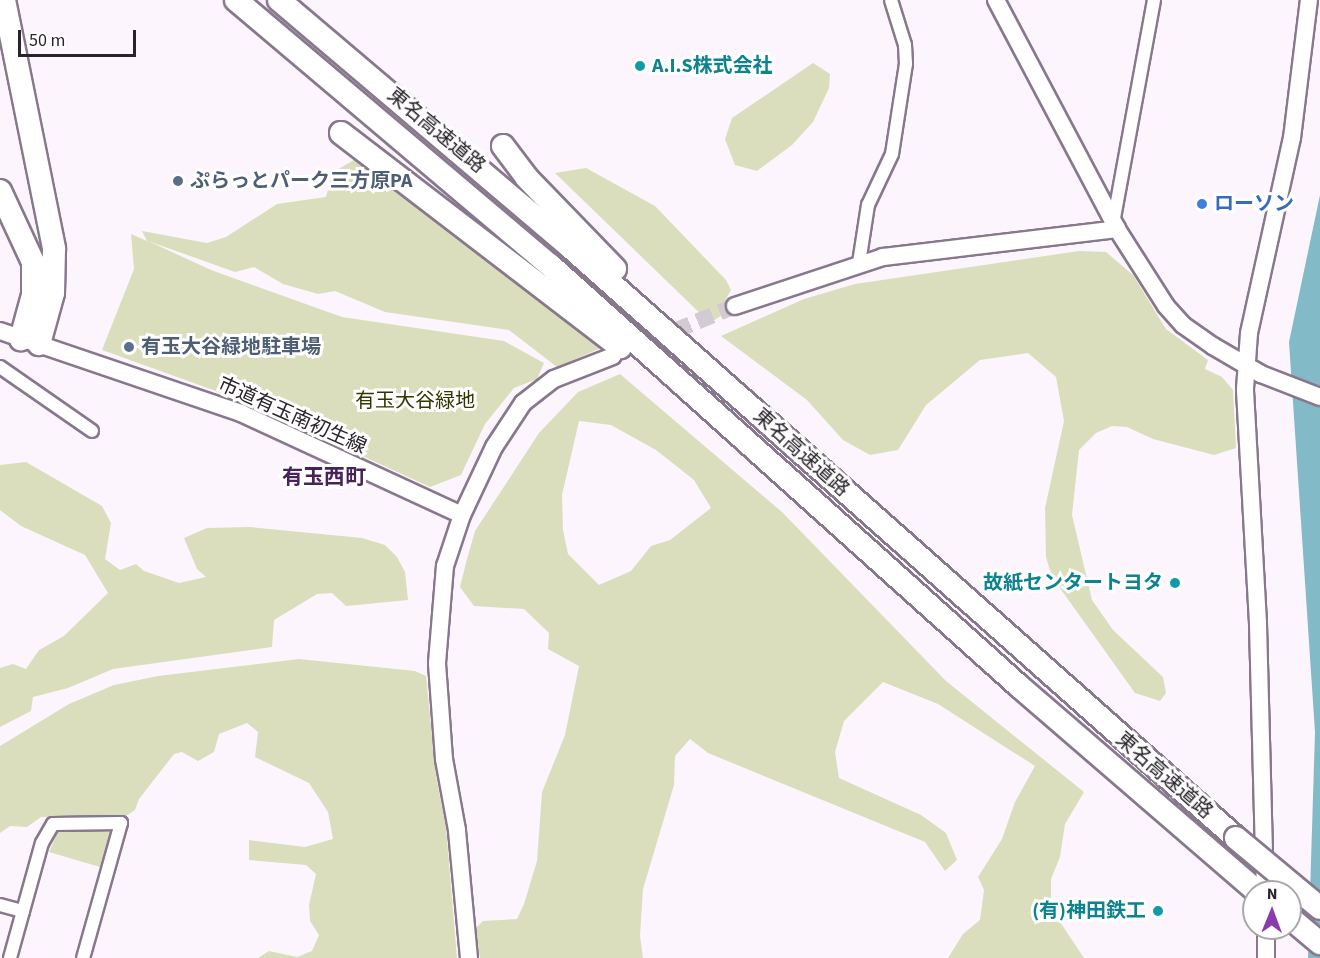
<!DOCTYPE html>
<meta charset="utf-8">
<style>
body{margin:0}
#map{position:relative;width:1320px;height:958px;overflow:hidden;background:#fcf5fe;font-family:"Source Sans 3","Noto Sans JP",sans-serif}
div>[style]{position:absolute}
.green>*{inset:0;background:#dadebc}
.water>*{inset:0;background:#83bac7}
.tertiary-tunnel>*{height:16px;margin-top:-8px;transform-origin:0;background:repeating-linear-gradient(90deg,#d2cbd4 0 16px,transparent 0 24px)}
.roads{filter:drop-shadow(2px 0 #88788d) drop-shadow(-2px 0 #88788d) drop-shadow(0 2px #88788d) drop-shadow(0 -2px #88788d)}
.minor>*{height:12px;margin:-6px;padding:0 6px;transform-origin:6px;border-radius:6px;background:#fff}
.tertiary>*{height:16px;margin:-8px;padding:0 8px;transform-origin:8px;border-radius:8px;background:#fff}
.motorway>*{height:22px;margin:-11px;padding:0 11px;transform-origin:11px;border-radius:11px;background:#fff}
.bridges{filter:drop-shadow(2px 0 #88788d) drop-shadow(-2px 0 #88788d) drop-shadow(0 2px #88788d) drop-shadow(0 -2px #88788d)}
.motorway-bridge>*{height:22px;margin:-11px;padding:0 11px;transform-origin:11px;border-radius:11px;background:#fff}
.dots>*{width:16px;height:16px;translate:-50% -50%;box-sizing:border-box;border:3px solid #fff;border-radius:50%}
span{translate:-50% -50%;white-space:nowrap;text-align:center;line-height:1.15;-webkit-text-stroke:6px #fff;paint-order:stroke}
.culture-label{font-size:20px;color:#0d838f;font-weight:700}
.left{translate:0 -50%;text-align:left}
.right{translate:-100% -50%;text-align:right}
.street-label{font-size:20px;color:#29232b}
.service-label{font-size:20px;color:#4e5e75;font-weight:700}
.shop-label{font-size:20px;color:#366cbe;font-weight:700}
.park-label{font-size:20px;color:#333600}
.neighbourhood-label{font-size:21px;color:#48235a;font-weight:700}
.north{position:absolute;left:1242px;top:880px;width:60px;height:60px;box-sizing:border-box;background:#fff;border:2px solid #a9a7aa;border-radius:50%;rotate:1deg;font-size:16px;font-weight:700;line-height:24px;text-align:center;color:#29232b}
.north::after{content:'';display:block;margin:auto;width:21px;height:27px;background:#8a3cac;clip-path:polygon(50% 0,100% 100%,50% 72%,0 100%)}
.scale{position:absolute;left:18px;top:30px;width:118px;height:27px;box-sizing:border-box;border:3px solid #29232b;border-top:0;padding-left:8px;font-size:18px;line-height:21px;white-space:nowrap;color:#29232b;-webkit-text-stroke:4px #fff;paint-order:stroke}
</style>
<div id="map">
<div class="green">
<div style="clip-path:polygon(813px 63px,830px 74px,829px 88px,813px 122px,792px 145px,757px 171px,735px 165px,725px 139px,732px 118px)"></div>
<div style="clip-path:polygon(357px 158px,601px 348px,557px 367px,509px 330px,385px 312px,335px 291px,318px 294px,283px 284px,254px 267px,235px 272px,148px 241px,211px 270px,342px 317px,504px 341px,544px 363px,537px 379px,514px 388px,485px 424px,461px 475px,430px 487px,238px 399px,102px 350px,134px 269px,131px 234px,147px 241px,142px 231px,207px 243px,226px 237px,277px 204px,326px 197px,332px 173px)"></div>
<div style="clip-path:polygon(586px 168px,655px 206px,726px 280px,731px 290px,723px 304px,725px 313px,710px 323px,555px 173px)"></div>
<div style="clip-path:polygon(1079px 251px,1106px 252px,1133px 275px,1166px 329px,1208px 360px,1205px 369px,1222px 377px,1233px 390px,1236px 448px,1214px 455px,1153px 439px,1127px 427px,1112px 426px,1096px 433px,1079px 450px,1072px 515px,1092px 600px,1113px 630px,1163px 677px,1166px 693px,1160px 701px,1135px 693px,1052px 577px,1046px 557px,1045px 508px,1064px 421px,1056px 377px,1028px 353px,980px 360px,926px 405px,898px 450px,870px 455px,843px 440px,807px 400px,721px 336px,804px 299px,855px 284px)"></div>
<div style="clip-path:polygon(evenodd,620px 374px,782px 512px,946px 681px,1084px 792px,1065px 824px,1060px 857px,1051px 879px,1051px 899px,1060px 922px,1084px 958px,948px 958px,963px 934px,980px 920px,984px 890px,978px 877px,1002px 839px,1015px 802px,1035px 766px,938px 704px,883px 682px,844px 721px,835px 752px,839px 778px,921px 815px,946px 833px,957px 860px,945px 871px,925px 842px,708px 753px,690px 739px,675px 756px,674px 785px,643px 889px,640px 936px,643px 958px,480px 958px,476px 928px,483px 921px,517px 919px,524px 904px,537px 861px,542px 792px,565px 735px,579px 666px,548px 649px,549px 633px,524px 609px,474px 606px,460px 587px,467px 559px,475px 531px,539px 433px,578px 392px,620px 374px,579px 421px,611px 425px,656px 450px,694px 480px,711px 508px,670px 540px,651px 546px,631px 571px,599px 585px,568px 554px,563px 530px,562px 495px,579px 421px)"></div>
<div style="clip-path:polygon(26px 462px,102px 506px,111px 523px,105px 559px,120px 570px,136px 564px,144px 571px,179px 583px,206px 577px,197px 569px,184px 538px,207px 528px,250px 527px,362px 538px,385px 545px,397px 557px,405px 572px,408px 600px,346px 606px,332px 593px,317px 594px,274px 620px,272px 647px,113px 669px,68px 688px,33px 697px,31px 711px,0 727px,0 668px,13px 664px,26px 669px,39px 650px,64px 636px,108px 593px,85px 555px,21px 526px,0 510px,0 465px)"></div>
<div style="clip-path:polygon(299px 659px,415px 671px,426px 676px,436px 776px,446px 828px,457px 958px,258px 958px,269px 951px,297px 957px,312px 951px,319px 935px,310px 921px,309px 905px,316px 874px,306px 865px,249px 860px,249px 840px,305px 847px,333px 839px,328px 812px,309px 783px,255px 757px,258px 732px,247px 723px,219px 734px,214px 752px,198px 761px,182px 752px,174px 754px,139px 799px,135px 810px,126px 816px,41px 817px,27px 827px,10px 826px,0 833px,0 746px,69px 704px,114px 685px,158px 676px)"></div>
<div style="clip-path:polygon(111px 830px,100px 867px,49px 852px,58px 832px)"></div>
</div>
<div class="water">
<div style="clip-path:polygon(1320px 195px,1320px 958px,1308px 958px,1315px 732px,1289px 342px)"></div>
</div>
<div class="tertiary-tunnel">
<div style="left:631px;top:349px;width:113px;rotate:-22.5deg"></div>
</div>
<div class="roads">
<div class="minor">
<div style="left:1114px;top:218px;width:222px;rotate:-79.6deg"></div>
<div style="left:859px;top:263px;width:59px;rotate:-81.2deg"></div>
<div style="left:868px;top:205px;width:56px;rotate:-64.8deg"></div>
<div style="left:892px;top:154px;width:91px;rotate:-81.2deg"></div>
<div style="left:906px;top:64px;width:19px;rotate:-93deg"></div>
<div style="left:905px;top:45px;width:47px;rotate:-107.3deg"></div>
<div style="left:0;top:367px;width:112px;rotate:34.8deg"></div>
<div style="left:0;top:905px;width:24px;rotate:15deg"></div>
<div style="left:10px;top:958px;width:119px;rotate:-74.5deg"></div>
<div style="left:42px;top:843px;width:22px;rotate:-60deg"></div>
<div style="left:53px;top:824px;width:68px;rotate:-0.8deg"></div>
<div style="left:121px;top:823px;width:140px;rotate:105.7deg"></div>
</div>
<div class="tertiary">
<div style="left:996px;top:0;width:259px;rotate:62.1deg"></div>
<div style="left:1117px;top:229px;width:91px;rotate:57.5deg"></div>
<div style="left:1166px;top:306px;width:25px;rotate:48deg"></div>
<div style="left:1183px;top:325px;width:37px;rotate:35deg"></div>
<div style="left:1213px;top:346px;width:56px;rotate:30.3deg"></div>
<div style="left:1261px;top:374px;width:63px;rotate:21.3deg"></div>
<div style="left:735px;top:306px;width:156px;rotate:-18.3deg"></div>
<div style="left:883px;top:257px;width:236px;rotate:-6.8deg"></div>
<div style="left:0;top:331px;width:255px;rotate:18.8deg"></div>
<div style="left:241px;top:413px;width:243px;rotate:24.8deg"></div>
<div style="left:1265px;top:892px;width:269px;rotate:-91.5deg"></div>
<div style="left:1258px;top:623px;width:234px;rotate:-93.2deg"></div>
<div style="left:1245px;top:389px;width:56px;rotate:-85.9deg"></div>
<div style="left:1249px;top:333px;width:200px;rotate:-77.6deg"></div>
<div style="left:1292px;top:138px;width:139px;rotate:-83deg"></div>
<div style="left:1266px;top:928px;width:30px;rotate:90deg"></div>
<div style="left:469px;top:958px;width:129px;rotate:-95.4deg"></div>
<div style="left:457px;top:830px;width:72px;rotate:-100.4deg"></div>
<div style="left:444px;top:759px;width:96px;rotate:-94.2deg"></div>
<div style="left:437px;top:663px;width:97px;rotate:-85.3deg"></div>
<div style="left:445px;top:566px;width:54px;rotate:-71.6deg"></div>
<div style="left:462px;top:515px;width:75px;rotate:-64.8deg"></div>
<div style="left:494px;top:447px;width:53px;rotate:-56.6deg"></div>
<div style="left:523px;top:403px;width:39px;rotate:-38deg"></div>
<div style="left:554px;top:379px;width:63px;rotate:-21.3deg"></div>
</div>
<div class="motorway">
<div style="left:4px;top:0;width:254px;rotate:78.6deg"></div>
<div style="left:54px;top:249px;width:44px;rotate:91.3deg"></div>
<div style="left:53px;top:293px;width:53px;rotate:105.4deg"></div>
<div style="left:236px;top:0;width:412px;rotate:40.2deg"></div>
<div style="left:551px;top:266px;width:629px;rotate:41.91deg"></div>
<div style="left:1019px;top:686px;width:316px;rotate:40.8deg"></div>
<div style="left:279px;top:0;width:380px;rotate:40.3deg"></div>
<div style="left:569px;top:246px;width:892px;rotate:41.59deg"></div>
<div style="left:341px;top:133px;width:352px;rotate:37.5deg"></div>
<div style="left:503px;top:146px;width:39px;rotate:53deg"></div>
<div style="left:526px;top:177px;width:128px;rotate:45.9deg"></div>
<div style="left:0;top:191px;width:78px;rotate:65.1deg"></div>
<div style="left:33px;top:262px;width:33px;rotate:90deg"></div>
<div style="left:33px;top:295px;width:46px;rotate:105.3deg"></div>
<div style="left:1290px;top:918px;width:39px;rotate:40deg"></div>
</div>
</div>
<div class="bridges">
<div class="motorway-bridge">
<div style="left:1236px;top:838px;width:109px;rotate:39.8deg"></div>
</div>
</div>
<div class="dots">
<div style="left:640px;top:66px;background:#0f9aa8"></div>
<div style="left:178px;top:181px;background:#5c6f8a"></div>
<div style="left:1202px;top:204px;background:#3f7fe0"></div>
<div style="left:129px;top:347px;background:#5c6f8a"></div>
<div style="left:1175px;top:583px;background:#0f9aa8"></div>
<div style="left:1158px;top:911px;background:#0f9aa8"></div>
</div>
<div class="culture-label">
<span class="left" style="left:652px;top:66px">A.I.S株式会社</span>
<span class="right" style="left:1163px;top:583px">故紙センタートヨタ</span>
<span class="right" style="left:1146px;top:911px">(有)神田鉄工</span>
</div>
<div class="street-label">
<span style="left:436px;top:131px;rotate:40deg">東名高速道路</span>
<span style="left:292px;top:416px;rotate:24deg">市道有玉南初生線</span>
<span style="left:801px;top:453px;rotate:42deg">東名高速道路</span>
<span style="left:1164px;top:776px;rotate:41deg">東名高速道路</span>
</div>
<div class="service-label">
<span class="left" style="left:190px;top:181px">ぷらっとパーク三方原PA</span>
<span class="left" style="left:141px;top:347px">有玉大谷緑地駐車場</span>
</div>
<div class="shop-label">
<span class="left" style="left:1214px;top:204px">ローソン</span>
</div>
<div class="park-label">
<span style="left:415px;top:401px">有玉大谷緑地</span>
</div>
<div class="neighbourhood-label">
<span style="left:324px;top:477px">有玉西町</span>
</div>
<div class="north">N</div>
<div class="scale">50 m</div>
</div>
